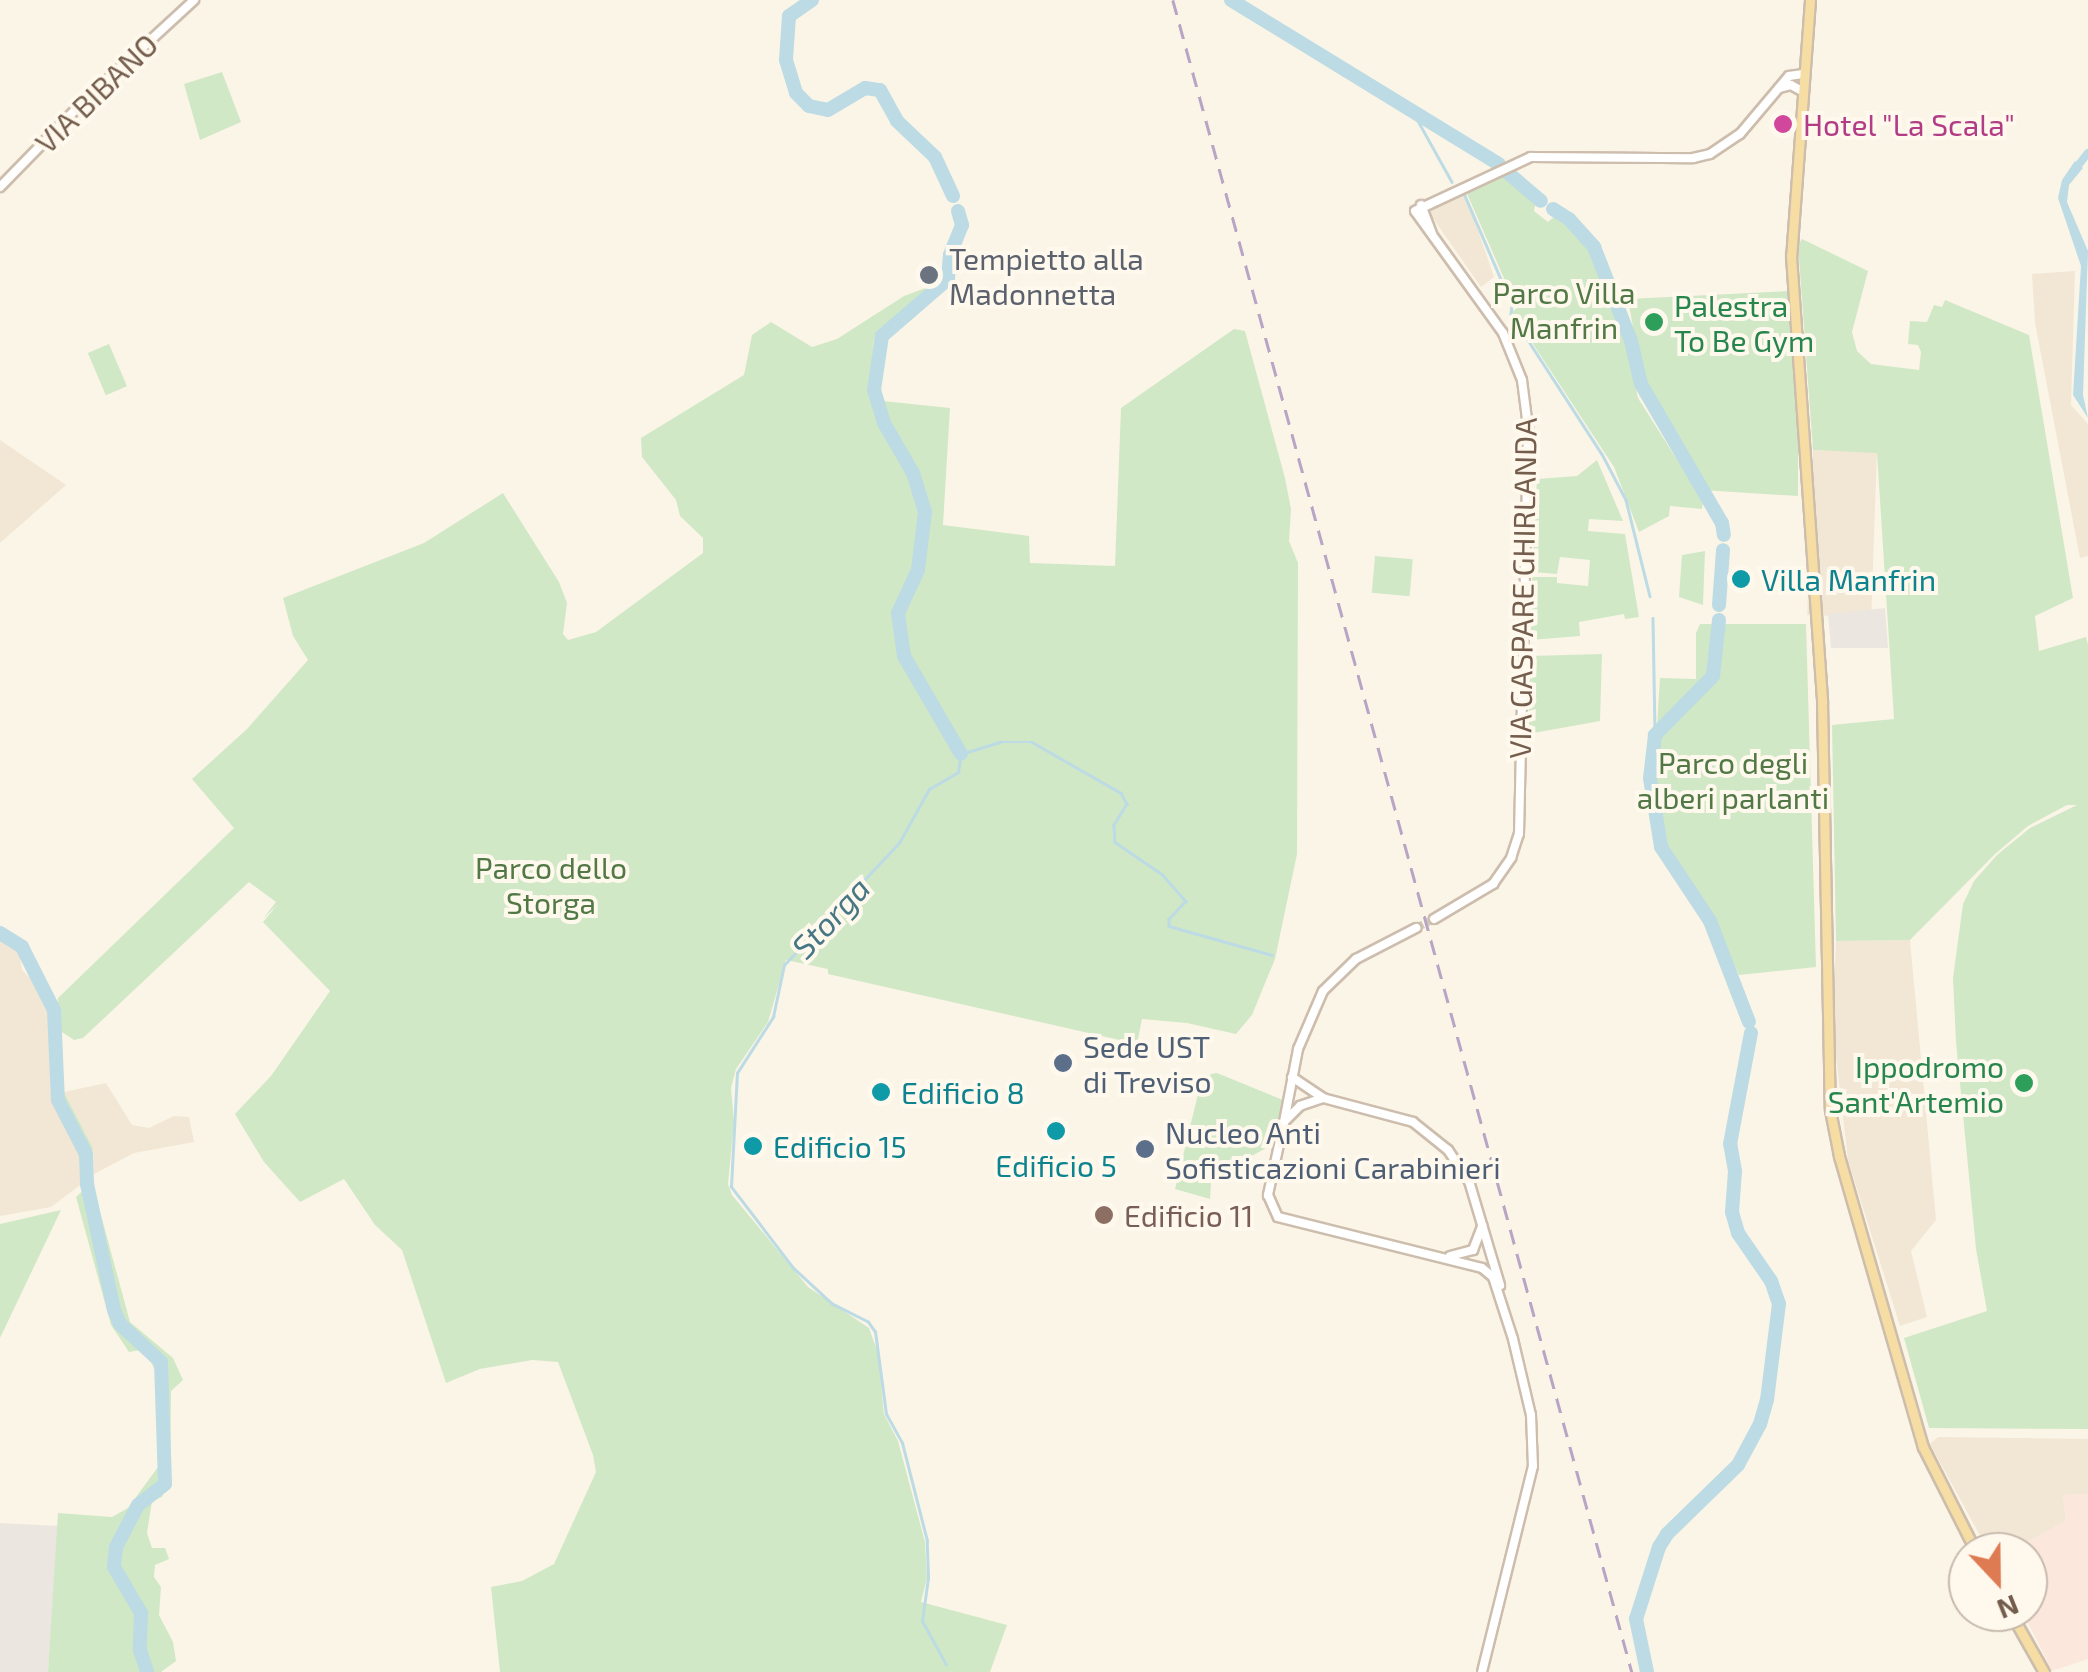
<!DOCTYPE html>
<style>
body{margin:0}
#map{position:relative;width:2088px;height:1672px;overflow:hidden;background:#fbf5e7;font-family:"Exo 2",sans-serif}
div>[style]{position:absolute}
.residential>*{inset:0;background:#f2e7d5;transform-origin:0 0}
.commercial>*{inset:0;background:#fbe7db}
.industrial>*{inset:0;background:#ece6e0}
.green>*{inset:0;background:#d1e8c6;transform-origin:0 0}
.water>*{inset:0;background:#bcdbe4}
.stream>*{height:2.5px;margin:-1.25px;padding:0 1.25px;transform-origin:1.25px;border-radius:1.25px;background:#bcdbe4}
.canal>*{height:8px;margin:-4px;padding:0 4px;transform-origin:4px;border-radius:4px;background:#bcdbe4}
.river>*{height:14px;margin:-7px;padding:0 7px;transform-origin:7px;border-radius:7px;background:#bcdbe4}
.minor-tunnel>*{height:8px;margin-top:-4px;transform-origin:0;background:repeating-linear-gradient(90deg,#d9cfc0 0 8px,transparent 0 12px)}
.roads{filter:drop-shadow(2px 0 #cdbdad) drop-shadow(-2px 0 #cdbdad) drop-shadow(0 2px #cdbdad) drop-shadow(0 -2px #cdbdad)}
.minor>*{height:8px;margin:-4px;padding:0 4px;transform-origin:4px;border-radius:4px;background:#fff}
.major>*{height:9px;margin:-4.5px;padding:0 4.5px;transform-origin:4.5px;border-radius:4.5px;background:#f6dda3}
.rail>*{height:2.5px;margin-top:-1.25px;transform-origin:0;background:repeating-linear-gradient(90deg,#b8a5c5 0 15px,transparent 0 25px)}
.dots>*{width:28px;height:28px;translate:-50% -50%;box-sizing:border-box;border:5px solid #fef8ed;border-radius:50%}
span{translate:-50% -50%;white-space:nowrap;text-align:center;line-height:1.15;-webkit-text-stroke:8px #fef8ed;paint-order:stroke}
.street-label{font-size:30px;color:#745d4c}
.hotel-label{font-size:30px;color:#b23c85}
.left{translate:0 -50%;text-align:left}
.worship-label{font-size:30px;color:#5b616d}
.park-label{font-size:30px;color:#517845}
.leisure-label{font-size:30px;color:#27864d}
.right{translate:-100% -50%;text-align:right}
.culture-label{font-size:30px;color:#0d838f}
.service-label{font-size:30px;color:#4e5e75}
.education-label{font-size:30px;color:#785e54}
.water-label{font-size:32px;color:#477785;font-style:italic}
.north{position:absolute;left:1948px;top:1532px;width:100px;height:100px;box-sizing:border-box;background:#fef8ed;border:2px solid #c7baad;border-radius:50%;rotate:158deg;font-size:28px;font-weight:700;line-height:40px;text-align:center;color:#745d4c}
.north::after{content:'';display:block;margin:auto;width:35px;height:45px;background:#de7b52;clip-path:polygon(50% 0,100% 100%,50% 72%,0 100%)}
</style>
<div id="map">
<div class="residential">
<div style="clip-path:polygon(1460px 191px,1469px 204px,1494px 277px,1481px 287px,1430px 214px,1434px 204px)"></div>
<div style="clip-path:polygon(2075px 271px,2071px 405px,2088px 424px,2088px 556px,2080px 558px,2035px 323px,2032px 274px)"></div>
<div style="clip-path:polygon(0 440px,66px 485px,0 543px)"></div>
<div style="left:1813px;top:450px;width:64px;height:165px;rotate:2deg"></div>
<div style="clip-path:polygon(0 939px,19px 951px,22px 970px,40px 988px,48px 1011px,51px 1097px,80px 1151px,83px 1183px,51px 1207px,0 1216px)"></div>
<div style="clip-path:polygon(1910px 940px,1936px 1220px,1911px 1251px,1927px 1317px,1900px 1326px,1848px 1160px,1834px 1040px,1835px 967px,1836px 941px)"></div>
<div style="clip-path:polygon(106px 1083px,132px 1125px,149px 1128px,174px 1116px,189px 1117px,194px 1142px,134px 1153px,94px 1174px,93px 1148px,64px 1092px)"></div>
<div style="clip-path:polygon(1938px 1437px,2088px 1439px,2088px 1494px,2063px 1495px,2066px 1521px,2009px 1552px,1989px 1552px,1930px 1444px)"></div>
</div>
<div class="commercial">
<div style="clip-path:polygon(2088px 1494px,2088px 1659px,2052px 1671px,2023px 1612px,2028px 1612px,2028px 1552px,2009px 1552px,2066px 1521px,2063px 1495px)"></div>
</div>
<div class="industrial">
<div style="clip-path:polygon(1885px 608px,1888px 648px,1831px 648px,1828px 614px)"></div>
<div style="clip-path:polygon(0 1523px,58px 1526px,48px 1672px,0 1672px)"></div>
</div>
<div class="green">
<div style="clip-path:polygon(222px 72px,241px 122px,200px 140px,184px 84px)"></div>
<div style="clip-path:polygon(1500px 172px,1536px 202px,1534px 211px,1548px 222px,1556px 215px,1585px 240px,1624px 333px,1638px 398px,1703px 501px,1702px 509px,1670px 506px,1669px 516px,1639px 532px,1614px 467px,1512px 312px,1517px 308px,1465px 189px)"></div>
<div style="clip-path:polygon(1802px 239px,1868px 271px,1852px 332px,1857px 351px,1871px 364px,1919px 370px,1921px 352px,1918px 345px,1908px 344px,1910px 321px,1927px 322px,1934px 305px,1942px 307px,1945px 300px,2029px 335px,2073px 598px,2035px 616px,2039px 651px,2086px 637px,2088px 645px,2088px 1429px,1929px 1428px,1904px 1338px,1987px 1311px,1976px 1249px,1956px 1042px,1953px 978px,1963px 904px,1974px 881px,1997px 855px,2030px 828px,2077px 805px,2067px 805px,2028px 826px,1995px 854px,1910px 940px,1836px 941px,1832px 725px,1894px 719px,1877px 453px,1813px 450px,1798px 245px)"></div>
<div style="clip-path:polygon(936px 284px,885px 325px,874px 340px,870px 382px,875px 414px,878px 420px,886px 416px,883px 401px,950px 408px,943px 525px,1029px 536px,1030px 563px,1115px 566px,1121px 408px,1234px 329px,1245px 331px,1285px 478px,1291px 509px,1289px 541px,1298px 563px,1297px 854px,1275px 959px,1252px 1015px,1236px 1034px,1187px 1023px,1142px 1019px,1137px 1044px,828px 974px,828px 969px,786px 960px,768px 1022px,736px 1069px,731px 1088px,734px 1122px,728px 1184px,732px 1195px,808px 1287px,869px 1328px,878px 1353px,884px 1414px,898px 1441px,925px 1542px,927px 1578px,921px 1602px,1007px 1625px,990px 1672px,500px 1672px,491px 1587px,522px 1581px,554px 1564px,596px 1472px,593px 1455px,558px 1362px,532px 1360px,480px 1369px,446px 1383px,402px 1250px,375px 1225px,344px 1179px,300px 1202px,264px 1162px,235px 1114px,271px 1076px,330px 991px,263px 922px,278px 904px,263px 919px,276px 902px,249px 882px,83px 1038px,74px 1040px,56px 1028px,58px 998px,234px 828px,192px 779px,247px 729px,308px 660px,293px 636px,283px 598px,424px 543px,503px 493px,559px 582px,567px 603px,563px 634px,568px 640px,596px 632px,703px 553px,703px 538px,680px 516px,676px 500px,642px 457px,641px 438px,744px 375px,752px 335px,771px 322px,812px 347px,837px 339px,904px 296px)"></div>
<div style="clip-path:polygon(1789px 291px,1798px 409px,1798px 496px,1702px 490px,1640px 367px,1628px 299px)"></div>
<div style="left:109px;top:344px;width:46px;height:23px;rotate:67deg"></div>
<div style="clip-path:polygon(1597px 460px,1623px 521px,1589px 519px,1588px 531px,1625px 534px,1639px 617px,1625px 619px,1624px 614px,1579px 622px,1580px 636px,1530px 640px,1532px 577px,1557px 577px,1557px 583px,1588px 586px,1590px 560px,1560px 557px,1557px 574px,1532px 572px,1537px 479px,1577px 476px)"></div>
<div style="clip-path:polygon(1705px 551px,1703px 605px,1679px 597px,1682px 555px)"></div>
<div style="left:1375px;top:556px;width:38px;height:37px;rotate:5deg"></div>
<div style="clip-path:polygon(1700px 624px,1806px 624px,1816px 967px,1739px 975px,1709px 915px,1661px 840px,1654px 774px,1660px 678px,1696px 679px,1696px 633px)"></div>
<div style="clip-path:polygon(1602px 654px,1600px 721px,1528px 734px,1530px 656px)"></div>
<div style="clip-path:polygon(1217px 1073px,1283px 1100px,1275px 1143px,1248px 1158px,1234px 1163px,1231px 1159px,1223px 1165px,1211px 1183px,1210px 1199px,1175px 1189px,1198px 1094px,1211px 1074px)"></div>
<div style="clip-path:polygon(51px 1092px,64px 1092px,93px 1148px,88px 1181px,83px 1183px,80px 1151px,57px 1112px)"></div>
<div style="clip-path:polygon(92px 1182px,130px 1322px,173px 1358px,183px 1380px,171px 1391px,170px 1476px,162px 1497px,152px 1501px,147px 1533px,152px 1548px,165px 1548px,169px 1559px,155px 1565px,154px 1577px,161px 1587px,159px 1615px,173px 1642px,176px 1661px,161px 1672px,48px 1672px,58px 1513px,112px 1517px,128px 1508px,158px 1467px,156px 1373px,148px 1355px,141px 1350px,129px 1352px,111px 1325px,76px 1197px)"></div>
<div style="clip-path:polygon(61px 1210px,0 1338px,0 1224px)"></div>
</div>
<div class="water">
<div style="clip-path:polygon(2075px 161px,2083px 168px,2069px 185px,2067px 202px,2088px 251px,2083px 395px,2088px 418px,2073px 395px,2081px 266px,2058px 198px,2062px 180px)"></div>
</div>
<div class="stream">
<div style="left:1412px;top:110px;width:82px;rotate:60.9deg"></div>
<div style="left:1463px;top:191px;width:124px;rotate:66.7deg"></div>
<div style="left:1512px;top:305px;width:9px;rotate:96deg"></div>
<div style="left:1511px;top:314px;width:167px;rotate:57deg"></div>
<div style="left:1602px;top:454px;width:52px;rotate:62.4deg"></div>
<div style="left:1626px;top:500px;width:99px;rotate:76deg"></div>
<div style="left:1653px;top:618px;width:117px;rotate:89deg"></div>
<div style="left:946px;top:1665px;width:50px;rotate:-118.6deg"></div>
<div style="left:922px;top:1621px;width:43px;rotate:-82.1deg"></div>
<div style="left:928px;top:1578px;width:37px;rotate:-92deg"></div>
<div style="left:927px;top:1541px;width:101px;rotate:-104.3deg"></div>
<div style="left:902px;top:1443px;width:33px;rotate:-119deg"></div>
<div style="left:886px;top:1414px;width:83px;rotate:-97.6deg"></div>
<div style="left:875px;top:1332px;width:12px;rotate:-125deg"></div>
<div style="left:868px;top:1322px;width:40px;rotate:-153.4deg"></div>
<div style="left:832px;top:1304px;width:53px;rotate:-137.3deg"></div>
<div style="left:793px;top:1268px;width:102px;rotate:-127.4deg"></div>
<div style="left:731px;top:1187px;width:114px;rotate:-87deg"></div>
<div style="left:737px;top:1073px;width:67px;rotate:-57.3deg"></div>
<div style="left:773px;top:1017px;width:53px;rotate:-78.1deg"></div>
<div style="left:784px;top:965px;width:168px;rotate:-46.7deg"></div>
<div style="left:899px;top:843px;width:62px;rotate:-60.9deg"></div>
<div style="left:929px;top:789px;width:34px;rotate:-30deg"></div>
<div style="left:958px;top:772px;width:18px;rotate:-81deg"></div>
<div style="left:961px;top:754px;width:41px;rotate:-17.1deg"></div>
<div style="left:1000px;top:742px;width:32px"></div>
<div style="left:1032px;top:742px;width:103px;rotate:29.8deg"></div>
<div style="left:1121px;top:793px;width:13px;rotate:61deg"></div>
<div style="left:1127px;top:804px;width:25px;rotate:122deg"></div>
<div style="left:1114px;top:825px;width:17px;rotate:87deg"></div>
<div style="left:1115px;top:842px;width:58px;rotate:34.5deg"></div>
<div style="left:1163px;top:875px;width:35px;rotate:49deg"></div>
<div style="left:1186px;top:901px;width:25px;rotate:133deg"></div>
<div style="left:1169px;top:919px;width:7px;rotate:90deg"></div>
<div style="left:1169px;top:926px;width:107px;rotate:15.7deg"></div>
</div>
<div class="canal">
<div style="left:2073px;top:172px;width:24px;rotate:-52deg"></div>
</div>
<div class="river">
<div style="left:812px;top:0;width:28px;rotate:145deg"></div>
<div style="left:789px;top:16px;width:44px;rotate:93.9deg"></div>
<div style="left:786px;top:60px;width:34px;rotate:73deg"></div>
<div style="left:796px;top:93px;width:18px;rotate:45deg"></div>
<div style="left:809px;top:106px;width:19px;rotate:12deg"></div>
<div style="left:828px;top:110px;width:43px;rotate:-30.7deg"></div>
<div style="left:865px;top:88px;width:15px;rotate:8deg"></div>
<div style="left:880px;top:90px;width:35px;rotate:61deg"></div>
<div style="left:897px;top:121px;width:52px;rotate:43.5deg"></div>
<div style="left:935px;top:157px;width:43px;rotate:65.2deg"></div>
<div style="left:1231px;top:0;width:314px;rotate:31.5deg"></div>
<div style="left:1508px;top:173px;width:43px;rotate:40.3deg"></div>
<div style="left:1553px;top:209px;width:19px;rotate:32deg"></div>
<div style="left:1569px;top:219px;width:38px;rotate:48deg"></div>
<div style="left:1594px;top:247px;width:101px;rotate:68.5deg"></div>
<div style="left:1631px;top:341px;width:44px;rotate:76.9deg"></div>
<div style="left:1641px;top:384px;width:161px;rotate:59.8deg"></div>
<div style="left:1722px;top:523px;width:12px;rotate:81deg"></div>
<div style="left:958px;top:211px;width:15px;rotate:74deg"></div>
<div style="left:962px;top:225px;width:32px;rotate:112deg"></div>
<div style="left:950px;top:255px;width:24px;rotate:95deg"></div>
<div style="left:948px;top:279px;width:87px;rotate:139.2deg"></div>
<div style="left:882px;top:336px;width:55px;rotate:98.4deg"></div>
<div style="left:874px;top:390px;width:34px;rotate:73deg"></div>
<div style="left:884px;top:423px;width:58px;rotate:59.9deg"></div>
<div style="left:913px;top:473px;width:41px;rotate:72.9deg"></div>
<div style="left:925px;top:512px;width:58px;rotate:96.9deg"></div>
<div style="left:918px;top:570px;width:47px;rotate:114.9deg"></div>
<div style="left:898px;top:613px;width:43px;rotate:82.1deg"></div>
<div style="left:904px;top:656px;width:113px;rotate:59.8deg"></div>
<div style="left:1719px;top:605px;width:55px;rotate:-85.8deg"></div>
<div style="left:1719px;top:620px;width:56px;rotate:96.1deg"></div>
<div style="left:1713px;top:676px;width:83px;rotate:134.5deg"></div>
<div style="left:1655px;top:735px;width:43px;rotate:96.6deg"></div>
<div style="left:1650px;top:778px;width:70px;rotate:80.9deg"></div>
<div style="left:1661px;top:847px;width:89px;rotate:56.5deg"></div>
<div style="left:1710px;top:921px;width:108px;rotate:68.9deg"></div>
<div style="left:0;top:933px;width:26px;rotate:32deg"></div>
<div style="left:22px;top:947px;width:71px;rotate:63.1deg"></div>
<div style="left:54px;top:1010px;width:90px;rotate:87.5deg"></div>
<div style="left:58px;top:1100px;width:61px;rotate:62.6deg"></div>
<div style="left:86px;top:1154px;width:30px;rotate:88deg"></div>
<div style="left:87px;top:1184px;width:129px;rotate:77.9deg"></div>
<div style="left:114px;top:1310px;width:15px;rotate:67deg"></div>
<div style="left:120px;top:1324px;width:56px;rotate:42.8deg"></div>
<div style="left:161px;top:1362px;width:122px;rotate:88.1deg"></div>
<div style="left:165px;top:1484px;width:34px;rotate:142deg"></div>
<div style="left:138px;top:1505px;width:47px;rotate:117.6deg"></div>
<div style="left:116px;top:1547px;width:20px;rotate:96deg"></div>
<div style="left:114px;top:1567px;width:53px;rotate:59.6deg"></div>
<div style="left:141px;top:1613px;width:37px;rotate:92deg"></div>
<div style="left:140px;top:1650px;width:23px;rotate:72deg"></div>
<div style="left:1647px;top:1672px;width:54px;rotate:-101.7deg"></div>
<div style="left:1636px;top:1619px;width:76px;rotate:-72.3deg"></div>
<div style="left:1659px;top:1547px;width:15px;rotate:-58deg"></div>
<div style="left:1667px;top:1534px;width:99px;rotate:-44.2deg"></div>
<div style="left:1738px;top:1465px;width:47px;rotate:-61.8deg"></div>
<div style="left:1760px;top:1424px;width:25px;rotate:-74deg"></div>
<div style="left:1767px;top:1400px;width:97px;rotate:-82.9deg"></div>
<div style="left:1779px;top:1304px;width:24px;rotate:-109deg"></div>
<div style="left:1771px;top:1281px;width:58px;rotate:-124.5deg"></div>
<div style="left:1738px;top:1233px;width:22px;rotate:-106deg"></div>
<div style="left:1732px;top:1212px;width:41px;rotate:-85.8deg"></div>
<div style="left:1735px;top:1171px;width:27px;rotate:-100deg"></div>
<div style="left:1730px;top:1144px;width:113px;rotate:-79.3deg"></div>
</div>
<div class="minor-tunnel">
<div style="left:1416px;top:928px;width:20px;rotate:-27deg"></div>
</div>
<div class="roads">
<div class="minor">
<div style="left:1779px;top:88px;width:12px;rotate:-14deg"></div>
<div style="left:1791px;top:85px;width:13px;rotate:29deg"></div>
<div style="left:0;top:187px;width:115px;rotate:-45.7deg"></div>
<div style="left:80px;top:105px;width:155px;rotate:-42.6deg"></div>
<div style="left:1421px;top:205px;width:30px;rotate:69deg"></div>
<div style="left:1434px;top:919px;width:69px;rotate:-30.7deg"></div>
<div style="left:1493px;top:884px;width:32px;rotate:-55deg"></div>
<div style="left:1511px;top:858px;width:25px;rotate:-72deg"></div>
<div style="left:1519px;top:834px;width:407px;rotate:-88.7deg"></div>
<div style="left:1528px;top:427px;width:47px;rotate:-97.3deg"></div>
<div style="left:1522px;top:380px;width:51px;rotate:-112deg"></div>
<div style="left:1503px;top:333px;width:150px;rotate:-125.8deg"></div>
<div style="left:1415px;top:211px;width:128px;rotate:-25deg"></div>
<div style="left:1531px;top:157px;width:162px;rotate:0.4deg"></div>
<div style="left:1693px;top:158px;width:17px;rotate:-13deg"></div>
<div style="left:1710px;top:154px;width:36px;rotate:-34deg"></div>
<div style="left:1740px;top:134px;width:76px;rotate:-49.8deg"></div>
<div style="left:1789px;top:76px;width:14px;rotate:-8deg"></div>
<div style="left:1292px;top:1077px;width:37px;rotate:34deg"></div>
<div style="left:1323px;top:1098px;width:93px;rotate:14.9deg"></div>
<div style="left:1413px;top:1122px;width:45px;rotate:38.7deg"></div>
<div style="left:1448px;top:1150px;width:37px;rotate:56deg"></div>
<div style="left:1469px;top:1181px;width:109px;rotate:73.4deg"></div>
<div style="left:1323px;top:1098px;width:24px;rotate:161deg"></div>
<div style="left:1300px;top:1106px;width:23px;rotate:135deg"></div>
<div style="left:1284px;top:1122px;width:75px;rotate:102.4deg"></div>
<div style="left:1268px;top:1195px;width:24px;rotate:66deg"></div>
<div style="left:1278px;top:1217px;width:210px;rotate:14deg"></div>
<div style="left:1482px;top:1268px;width:14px;rotate:39deg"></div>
<div style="left:1493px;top:1277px;width:65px;rotate:72.1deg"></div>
<div style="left:1513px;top:1339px;width:78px;rotate:76.7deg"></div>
<div style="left:1531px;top:1415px;width:51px;rotate:87.8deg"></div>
<div style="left:1533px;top:1466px;width:212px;rotate:103.9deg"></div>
<div style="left:1284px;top:1122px;width:74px;rotate:-79.1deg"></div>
<div style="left:1298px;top:1049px;width:63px;rotate:-66.7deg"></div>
<div style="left:1323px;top:991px;width:46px;rotate:-44.1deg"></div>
<div style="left:1356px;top:959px;width:68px;rotate:-27.3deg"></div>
<div style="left:1450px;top:1256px;width:24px;rotate:-15deg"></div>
<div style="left:1473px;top:1250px;width:26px;rotate:-69deg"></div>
</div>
<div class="major">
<div style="left:1810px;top:0;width:257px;rotate:94.2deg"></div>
<div style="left:1791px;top:256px;width:447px;rotate:86deg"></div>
<div style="left:1822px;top:702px;width:408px;rotate:88.9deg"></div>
<div style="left:1830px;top:1110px;width:47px;rotate:78.9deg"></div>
<div style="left:1839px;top:1156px;width:303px;rotate:73.9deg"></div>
<div style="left:1923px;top:1447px;width:118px;rotate:63.2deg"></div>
<div style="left:2010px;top:1612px;width:69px;rotate:60.5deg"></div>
</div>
</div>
<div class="rail">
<div style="left:1173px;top:0;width:1734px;rotate:74.65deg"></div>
</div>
<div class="dots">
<div style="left:1783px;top:124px;background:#d1479c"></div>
<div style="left:929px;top:275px;background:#6b7280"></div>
<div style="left:1654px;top:322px;background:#2e9e5b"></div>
<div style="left:1741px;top:579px;background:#0f9aa8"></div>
<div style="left:1063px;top:1063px;background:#5c6f8a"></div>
<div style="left:2024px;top:1083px;background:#2e9e5b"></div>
<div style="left:881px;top:1092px;background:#0f9aa8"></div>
<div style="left:1056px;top:1131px;background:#0f9aa8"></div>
<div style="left:753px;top:1146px;background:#0f9aa8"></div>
<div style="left:1145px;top:1149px;background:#5c6f8a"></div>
<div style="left:1104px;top:1215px;background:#8d6e63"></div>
</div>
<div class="street-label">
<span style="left:96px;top:93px;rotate:-44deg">VIA BIBANO</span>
<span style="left:1522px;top:588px;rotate:-89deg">VIA GASPARE GHIRLANDA</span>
</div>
<div class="hotel-label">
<span class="left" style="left:1803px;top:124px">Hotel "La Scala"</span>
</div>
<div class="worship-label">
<span class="left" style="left:949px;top:275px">Tempietto alla<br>Madonnetta</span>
</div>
<div class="park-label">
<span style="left:1564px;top:309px">Parco Villa<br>Manfrin</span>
<span style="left:1733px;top:779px">Parco degli<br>alberi parlanti</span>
<span style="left:551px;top:884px">Parco dello<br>Storga</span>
</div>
<div class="leisure-label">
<span class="left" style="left:1674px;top:322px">Palestra<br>To Be Gym</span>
<span class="right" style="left:2004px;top:1083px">Ippodromo<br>Sant'Artemio</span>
</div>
<div class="culture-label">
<span class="left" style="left:1761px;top:579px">Villa Manfrin</span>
<span class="left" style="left:901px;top:1092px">Edificio 8</span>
<span class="left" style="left:773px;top:1146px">Edificio 15</span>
<span style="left:1056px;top:1165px">Edificio 5</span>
</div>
<div class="service-label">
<span class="left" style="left:1083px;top:1063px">Sede UST<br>di Treviso</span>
<span class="left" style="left:1165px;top:1149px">Nucleo Anti<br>Sofisticazioni Carabinieri</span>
</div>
<div class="education-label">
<span class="left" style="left:1124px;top:1215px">Edificio 11</span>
</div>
<div class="water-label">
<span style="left:830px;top:917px;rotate:-47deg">Storga</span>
</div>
<div class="north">N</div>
</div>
